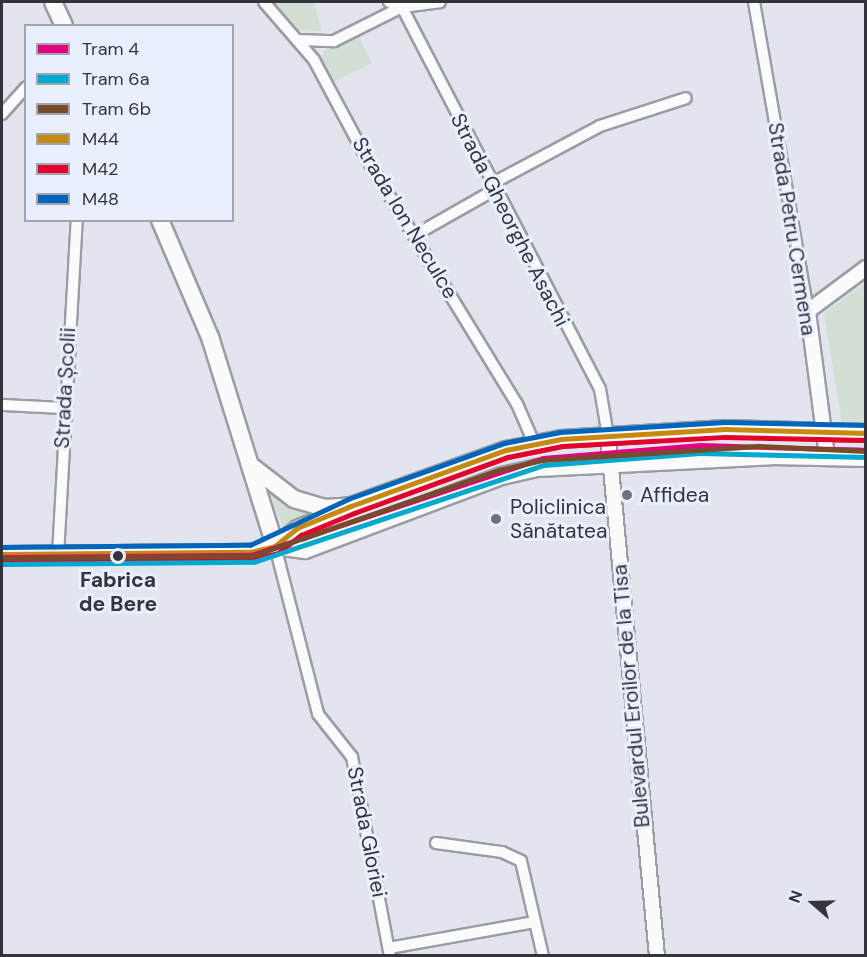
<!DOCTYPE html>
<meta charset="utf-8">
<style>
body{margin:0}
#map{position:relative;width:867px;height:957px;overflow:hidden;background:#e2e5ee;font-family:"DM Sans",sans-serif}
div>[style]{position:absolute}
.green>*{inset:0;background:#d3ded5}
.roads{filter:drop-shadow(2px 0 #9a9da4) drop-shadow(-2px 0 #9a9da4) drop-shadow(0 2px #9a9da4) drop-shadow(0 -2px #9a9da4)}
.minor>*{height:10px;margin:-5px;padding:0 5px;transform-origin:5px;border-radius:5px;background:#fbfbfc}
.tertiary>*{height:14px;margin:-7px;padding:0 7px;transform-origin:7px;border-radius:7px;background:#fbfbfc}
.primary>*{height:16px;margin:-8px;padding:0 8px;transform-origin:8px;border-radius:8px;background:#fbfbfc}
.bus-1>*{height:4.5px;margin:-2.25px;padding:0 2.25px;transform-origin:2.25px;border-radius:2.25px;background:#c68a0f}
.bus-2>*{height:4.5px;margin:-2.25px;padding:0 2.25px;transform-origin:2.25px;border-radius:2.25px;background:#e4002b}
.bus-3>*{height:4.5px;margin:-2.25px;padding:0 2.25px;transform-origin:2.25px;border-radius:2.25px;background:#0065bd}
.tram-1>*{height:4.5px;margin:-2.25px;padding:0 2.25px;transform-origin:2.25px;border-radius:2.25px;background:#e5007d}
.tram-2>*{height:4.5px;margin:-2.25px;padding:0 2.25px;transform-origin:2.25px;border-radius:2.25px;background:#00a9ce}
.tram-3>*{height:4.5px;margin:-2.25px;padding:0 2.25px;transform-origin:2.25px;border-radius:2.25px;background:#7a4b2a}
.dots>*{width:16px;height:16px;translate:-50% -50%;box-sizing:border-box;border:3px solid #eaeffe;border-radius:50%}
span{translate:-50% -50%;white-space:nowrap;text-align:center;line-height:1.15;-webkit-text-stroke:6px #eaeffe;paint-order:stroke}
.street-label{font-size:21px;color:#33353c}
.poi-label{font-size:21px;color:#33353c}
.left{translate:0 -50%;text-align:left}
.stop-label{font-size:21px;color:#33353c;font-weight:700}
.frame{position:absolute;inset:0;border:3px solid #33353c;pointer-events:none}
.legend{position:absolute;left:24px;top:24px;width:210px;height:198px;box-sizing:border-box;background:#eaeffe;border:2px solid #a1a5b0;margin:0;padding:8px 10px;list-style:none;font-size:18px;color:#33353c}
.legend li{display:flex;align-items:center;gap:12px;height:30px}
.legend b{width:30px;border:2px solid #a1a5b0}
.north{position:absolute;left:783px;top:873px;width:60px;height:60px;-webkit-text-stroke:4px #eaeffe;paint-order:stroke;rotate:290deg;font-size:16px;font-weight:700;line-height:24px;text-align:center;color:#33353c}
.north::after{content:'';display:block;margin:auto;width:21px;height:27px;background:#33353c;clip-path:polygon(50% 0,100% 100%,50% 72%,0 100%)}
</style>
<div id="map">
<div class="green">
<div style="clip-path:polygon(271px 2px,314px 2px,322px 31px,294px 30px)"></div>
<div style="clip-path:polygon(358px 35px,372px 63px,333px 82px,321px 59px,324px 51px)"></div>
<div style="clip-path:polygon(865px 283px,865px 424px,842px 423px,824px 313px)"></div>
<div style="clip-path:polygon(269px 490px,316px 513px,283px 528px)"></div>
</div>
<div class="roads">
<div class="minor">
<div style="left:264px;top:2px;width:77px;rotate:49.2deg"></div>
<div style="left:314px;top:60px;width:115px;rotate:61.9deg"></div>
<div style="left:368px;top:161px;width:285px;rotate:58.5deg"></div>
<div style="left:517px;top:404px;width:43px;rotate:66.4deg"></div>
<div style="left:389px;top:2px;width:14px;rotate:21deg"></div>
<div style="left:402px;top:7px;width:38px;rotate:-7deg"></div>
<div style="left:754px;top:2px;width:314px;rotate:80.1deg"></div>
<div style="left:402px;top:7px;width:430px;rotate:62.6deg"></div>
<div style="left:600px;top:389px;width:48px;rotate:80.3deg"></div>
<div style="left:298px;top:40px;width:36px;rotate:2deg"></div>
<div style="left:334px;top:41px;width:76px;rotate:-26.6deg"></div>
<div style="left:2px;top:114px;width:36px;rotate:-48deg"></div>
<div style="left:493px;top:183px;width:121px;rotate:-28deg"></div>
<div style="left:600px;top:126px;width:90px;rotate:-18deg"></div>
<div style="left:415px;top:235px;width:93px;rotate:-29.6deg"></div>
<div style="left:2px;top:405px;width:61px;rotate:2.8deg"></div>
<div style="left:275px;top:546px;width:173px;rotate:75.6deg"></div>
<div style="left:318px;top:714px;width:55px;rotate:51.7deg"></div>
<div style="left:352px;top:757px;width:203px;rotate:79.2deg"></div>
<div style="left:58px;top:555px;width:336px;rotate:-86.8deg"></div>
<div style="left:436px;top:843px;width:67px;rotate:7.8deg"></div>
<div style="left:502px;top:852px;width:21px;rotate:25deg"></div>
<div style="left:521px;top:861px;width:98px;rotate:77deg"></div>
<div style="left:389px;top:948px;width:148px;rotate:-10.1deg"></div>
</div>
<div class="tertiary">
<div style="left:608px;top:436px;width:522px;rotate:84.62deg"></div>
<div style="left:827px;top:456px;width:146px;rotate:-97.5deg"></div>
<div style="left:808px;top:311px;width:72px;rotate:-36.6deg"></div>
<div style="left:2px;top:554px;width:249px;rotate:-0.5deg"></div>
<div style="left:251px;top:552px;width:25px;rotate:-14deg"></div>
<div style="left:275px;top:546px;width:28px;rotate:-39deg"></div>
<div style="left:297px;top:528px;width:54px;rotate:-21.8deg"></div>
</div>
<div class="primary">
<div style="left:53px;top:2px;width:26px;rotate:65deg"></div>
<div style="left:160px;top:220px;width:127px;rotate:66.9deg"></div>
<div style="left:210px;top:337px;width:219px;rotate:72.7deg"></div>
<div style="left:275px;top:546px;width:30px;rotate:8deg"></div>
<div style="left:305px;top:550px;width:210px;rotate:-20.6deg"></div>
<div style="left:502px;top:476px;width:37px;rotate:-13deg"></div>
<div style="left:538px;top:468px;width:234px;rotate:-2.9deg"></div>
<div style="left:772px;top:456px;width:94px;rotate:1.2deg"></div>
<div style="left:250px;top:465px;width:56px;rotate:37.7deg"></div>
<div style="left:294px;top:499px;width:32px;rotate:16deg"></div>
<div style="left:325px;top:508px;width:26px;rotate:-4deg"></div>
<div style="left:351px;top:506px;width:165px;rotate:-19.9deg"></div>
<div style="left:506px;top:450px;width:56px;rotate:-11.3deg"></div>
<div style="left:561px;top:439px;width:164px;rotate:-3.5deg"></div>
<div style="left:725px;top:429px;width:141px;rotate:1.6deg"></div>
</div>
</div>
<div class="bus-1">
<div style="left:2px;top:554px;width:249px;rotate:-0.5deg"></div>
<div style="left:251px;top:552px;width:25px;rotate:-14deg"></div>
<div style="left:275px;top:546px;width:28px;rotate:-39deg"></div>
<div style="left:297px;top:528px;width:58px;rotate:-22.2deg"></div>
<div style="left:351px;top:506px;width:165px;rotate:-19.9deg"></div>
<div style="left:506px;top:450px;width:56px;rotate:-11.3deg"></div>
<div style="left:561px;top:439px;width:164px;rotate:-3.5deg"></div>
<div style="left:725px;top:429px;width:141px;rotate:1.6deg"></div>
</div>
<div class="bus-2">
<div style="left:2px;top:561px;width:251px;rotate:-0.5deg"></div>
<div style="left:253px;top:559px;width:26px;rotate:-13deg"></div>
<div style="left:278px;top:553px;width:29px;rotate:-38deg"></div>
<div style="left:301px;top:535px;width:57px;rotate:-22.5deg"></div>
<div style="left:354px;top:513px;width:164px;rotate:-20deg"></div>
<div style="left:508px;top:457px;width:55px;rotate:-11.5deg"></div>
<div style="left:562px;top:446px;width:163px;rotate:-3.2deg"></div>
<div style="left:725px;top:437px;width:141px;rotate:1.2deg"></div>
</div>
<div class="bus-3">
<div style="left:2px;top:547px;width:248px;rotate:-0.5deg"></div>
<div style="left:250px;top:545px;width:108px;rotate:-25.1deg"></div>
<div style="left:348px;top:499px;width:166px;rotate:-19.7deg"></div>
<div style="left:504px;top:443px;width:57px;rotate:-11.1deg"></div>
<div style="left:560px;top:432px;width:165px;rotate:-3.5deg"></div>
<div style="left:725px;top:422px;width:141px;rotate:1.2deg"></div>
</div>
<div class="tram-1">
<div style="left:2px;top:557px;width:250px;rotate:-0.5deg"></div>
<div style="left:252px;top:555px;width:307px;rotate:-18.4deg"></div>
<div style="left:543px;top:458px;width:158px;rotate:-4.7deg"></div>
<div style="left:700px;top:445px;width:166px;rotate:1.7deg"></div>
</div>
<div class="tram-2">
<div style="left:2px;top:564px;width:252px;rotate:-0.5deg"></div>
<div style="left:254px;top:562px;width:306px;rotate:-18.5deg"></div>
<div style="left:544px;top:465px;width:156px;rotate:-4.4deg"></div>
<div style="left:700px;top:453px;width:166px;rotate:1.4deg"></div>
</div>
<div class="tram-3">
<div style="left:2px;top:558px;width:250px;rotate:-0.5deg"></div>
<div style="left:252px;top:556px;width:262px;rotate:-19.2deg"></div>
<div style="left:499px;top:470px;width:45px;rotate:-12.8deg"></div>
<div style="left:543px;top:460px;width:216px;rotate:-3.7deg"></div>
<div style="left:759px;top:446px;width:107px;rotate:2.7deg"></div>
</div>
<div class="dots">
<div style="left:627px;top:495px;background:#70737a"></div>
<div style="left:496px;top:519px;background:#70737a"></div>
<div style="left:118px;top:556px;background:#33353c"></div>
</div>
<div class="street-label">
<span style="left:405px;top:218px;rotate:59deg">Strada Ion Neculce</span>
<span style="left:510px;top:220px;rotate:63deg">Strada Gheorghe Asachi</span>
<span style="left:792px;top:229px;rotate:81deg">Strada Petru Cermena</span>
<span style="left:65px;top:388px;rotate:-87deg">Strada Școlii</span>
<span style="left:631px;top:696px;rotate:-95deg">Bulevardul Eroilor de la Tisa</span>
<span style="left:367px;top:832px;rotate:79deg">Strada Gloriei</span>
</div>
<div class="poi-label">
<span class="left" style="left:640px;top:495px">Affidea</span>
<span class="left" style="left:510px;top:519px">Policlinica<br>Sănătatea</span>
</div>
<div class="stop-label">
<span style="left:118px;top:592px">Fabrica<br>de Bere</span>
</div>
<div class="frame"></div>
<ul class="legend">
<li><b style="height:8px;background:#e5007d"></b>Tram 4</li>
<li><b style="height:8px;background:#00a9ce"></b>Tram 6a</li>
<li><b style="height:8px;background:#7a4b2a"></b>Tram 6b</li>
<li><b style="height:8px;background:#c68a0f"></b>M44</li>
<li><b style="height:8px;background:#e4002b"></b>M42</li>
<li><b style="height:8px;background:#0065bd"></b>M48</li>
</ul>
<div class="north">N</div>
</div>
